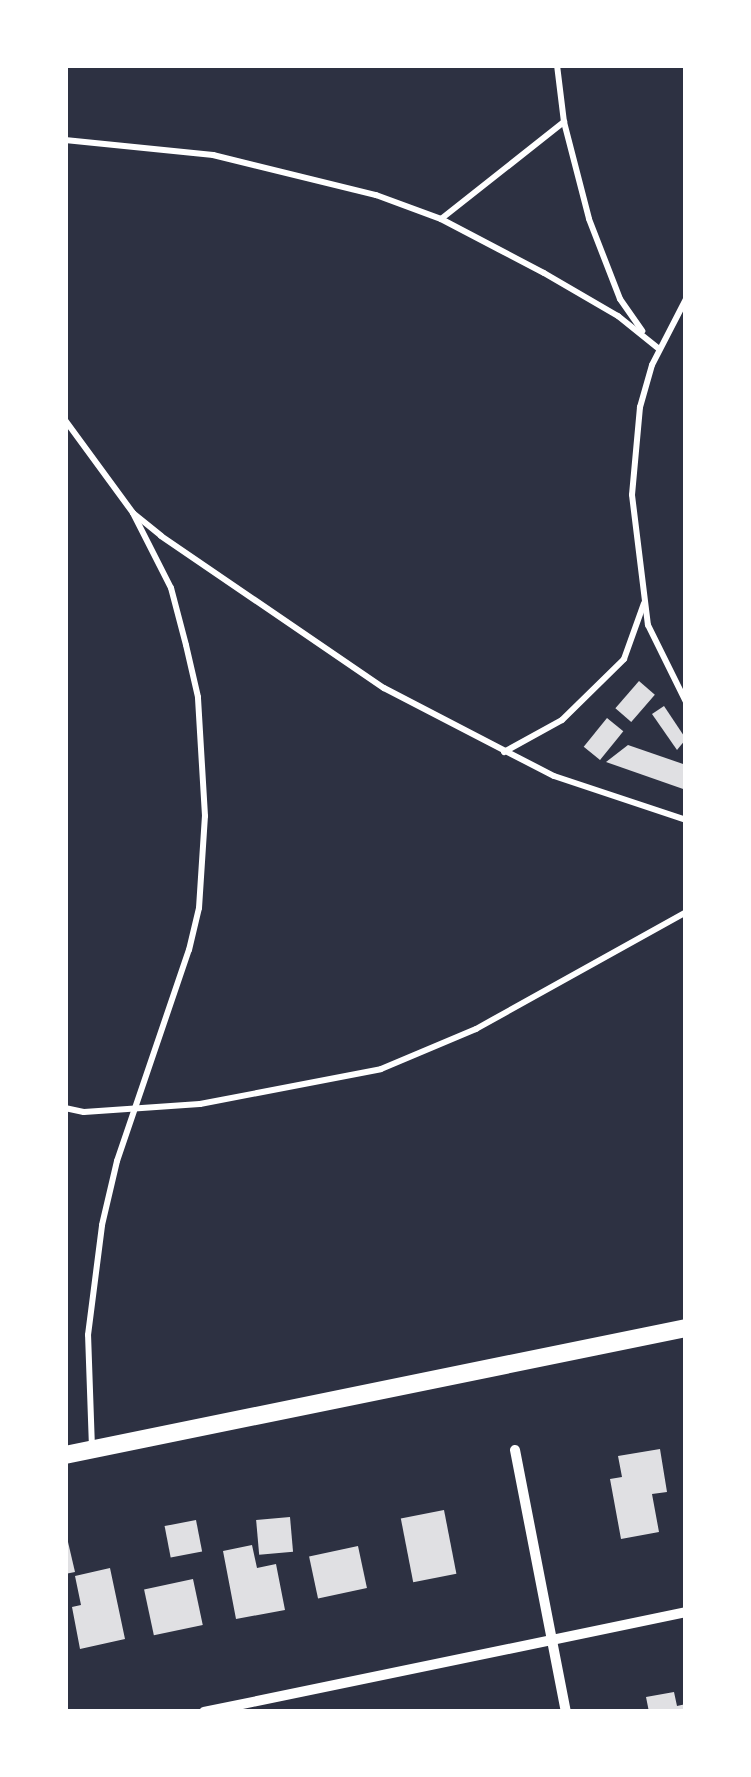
<!DOCTYPE html>
<style>
body{margin:0}
#map{position:relative;width:751px;height:1777px;overflow:hidden;background:#2d3142;font-family:"Times New Roman",serif}
div>[style]{position:absolute}
.building>*{inset:0;background:#e0e0e3;transform-origin:0 0}
.service>*{height:6px;margin:-3px;padding:0 3px;transform-origin:3px;border-radius:3px;background:#fff}
.minor>*{height:10px;margin:-5px;padding:0 5px;transform-origin:5px;border-radius:5px;background:#fff}
.primary>*{height:18px;margin:-9px;padding:0 9px;transform-origin:9px;border-radius:9px;background:#fff}
span{translate:-50% -50%;white-space:nowrap;text-align:center;line-height:1.15;-webkit-text-stroke:10px #fff;paint-order:stroke}
.frame{position:absolute;inset:0;border:68px solid #fff;pointer-events:none}
</style>
<div id="map">
<div class="building">
<div style="left:639px;top:681px;width:21px;height:36px;rotate:41deg"></div>
<div style="clip-path:polygon(664px 706px,686px 739px,677px 750px,652px 714px)"></div>
<div style="left:607px;top:718px;width:21px;height:37px;rotate:39deg"></div>
<div style="clip-path:polygon(628px 745px,686px 765px,686px 790px,606px 762px)"></div>
<div style="clip-path:polygon(660px 1449px,667px 1492px,652px 1494px,659px 1532px,621px 1539px,610px 1479px,622px 1477px,618px 1456px)"></div>
<div style="left:444px;top:1510px;width:65px;height:44px;rotate:79deg"></div>
<div style="left:290px;top:1517px;width:35px;height:34px;rotate:85deg"></div>
<div style="left:196px;top:1520px;width:32px;height:32px;rotate:79deg"></div>
<div style="clip-path:polygon(65px 1542px,68px 1542px,75px 1572px,65px 1574px)"></div>
<div style="clip-path:polygon(252px 1545px,257px 1568px,276px 1564px,285px 1610px,236px 1619px,223px 1551px)"></div>
<div style="left:358px;top:1546px;width:43px;height:50px;rotate:78deg"></div>
<div style="clip-path:polygon(110px 1568px,125px 1639px,80px 1649px,72px 1607px,81px 1605px,75px 1576px)"></div>
<div style="left:193px;top:1579px;width:47px;height:50px;rotate:78deg"></div>
<div style="clip-path:polygon(674px 1692px,677px 1706px,686px 1704px,686px 1712px,649px 1712px,646px 1697px)"></div>
</div>
<div class="service">
<div style="left:557px;top:65px;width:57px;rotate:83deg"></div>
<div style="left:564px;top:122px;width:100px;rotate:75.5deg"></div>
<div style="left:589px;top:219px;width:86px;rotate:68.8deg"></div>
<div style="left:620px;top:299px;width:39px;rotate:55deg"></div>
<div style="left:65px;top:140px;width:149px;rotate:5.8deg"></div>
<div style="left:213px;top:155px;width:168px;rotate:13.8deg"></div>
<div style="left:376px;top:195px;width:69px;rotate:20.3deg"></div>
<div style="left:441px;top:219px;width:116px;rotate:27.7deg"></div>
<div style="left:544px;top:273px;width:86px;rotate:30.2deg"></div>
<div style="left:618px;top:316px;width:53px;rotate:38.8deg"></div>
<div style="left:441px;top:219px;width:157px;rotate:-38.3deg"></div>
<div style="left:686px;top:299px;width:74px;rotate:117.3deg"></div>
<div style="left:652px;top:365px;width:44px;rotate:105.9deg"></div>
<div style="left:640px;top:407px;width:88px;rotate:95.2deg"></div>
<div style="left:632px;top:495px;width:131px;rotate:83deg"></div>
<div style="left:648px;top:625px;width:86px;rotate:63.7deg"></div>
<div style="left:65px;top:420px;width:115px;rotate:53.8deg"></div>
<div style="left:133px;top:513px;width:36px;rotate:39deg"></div>
<div style="left:161px;top:536px;width:270px;rotate:34.3deg"></div>
<div style="left:384px;top:688px;width:191px;rotate:27.4deg"></div>
<div style="left:554px;top:776px;width:139px;rotate:18.4deg"></div>
<div style="left:504px;top:752px;width:66px;rotate:-28.9deg"></div>
<div style="left:562px;top:720px;width:87px;rotate:-44.5deg"></div>
<div style="left:624px;top:659px;width:59px;rotate:-70.3deg"></div>
<div style="left:65px;top:1108px;width:19px;rotate:12deg"></div>
<div style="left:84px;top:1112px;width:116px;rotate:-3.9deg"></div>
<div style="left:200px;top:1104px;width:184px;rotate:-10.9deg"></div>
<div style="left:381px;top:1069px;width:103px;rotate:-22.8deg"></div>
<div style="left:476px;top:1029px;width:240px;rotate:-29.1deg"></div>
<div style="left:92px;top:1448px;width:113px;rotate:-92deg"></div>
<div style="left:88px;top:1335px;width:111px;rotate:-82.7deg"></div>
<div style="left:102px;top:1225px;width:66px;rotate:-76.8deg"></div>
<div style="left:117px;top:1161px;width:223px;rotate:-71.2deg"></div>
<div style="left:189px;top:950px;width:43px;rotate:-76.6deg"></div>
<div style="left:199px;top:908px;width:92px;rotate:-86.3deg"></div>
<div style="left:205px;top:816px;width:119px;rotate:-93.4deg"></div>
<div style="left:198px;top:697px;width:53px;rotate:-103deg"></div>
<div style="left:186px;top:645px;width:59px;rotate:-104.7deg"></div>
<div style="left:171px;top:588px;width:84px;rotate:-116.9deg"></div>
</div>
<div class="minor">
<div style="left:515px;top:1450px;width:267px;rotate:79deg"></div>
<div style="left:204px;top:1712px;width:492px;rotate:-11.7deg"></div>
</div>
<div class="primary">
<div style="left:65px;top:1455px;width:634px;rotate:-11.56deg"></div>
</div>
<div class="frame"></div>
</div>
